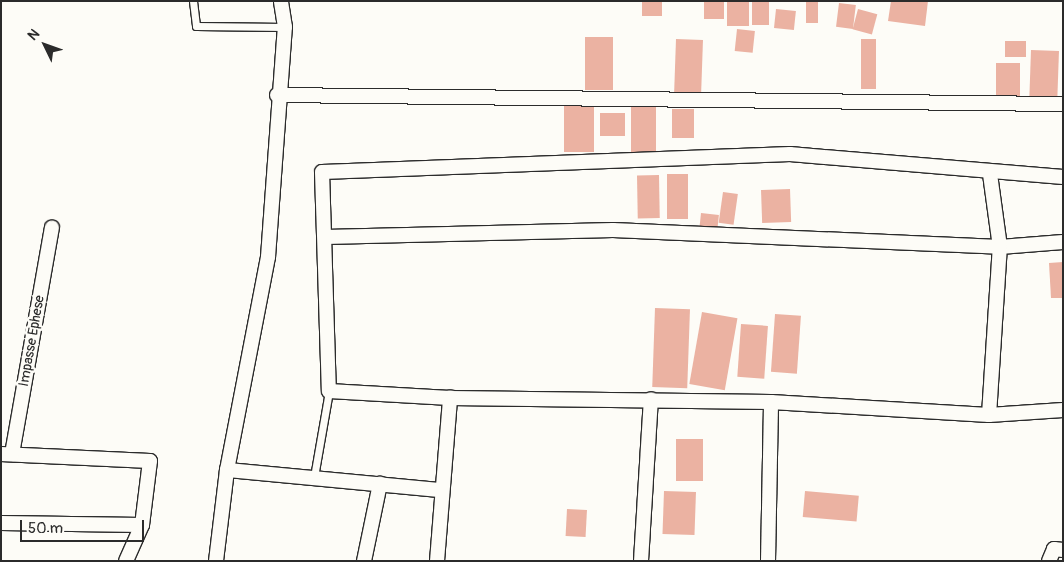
<!DOCTYPE html>
<style>
body{margin:0}
#map{position:relative;width:1064px;height:562px;overflow:hidden;background:#fdfcf7;font-family:Pangolin,sans-serif}
div>[style]{position:absolute}
.building>*{inset:0;background:#ebb2a2;transform-origin:0 0}
.roads{filter:drop-shadow(1px 0 #2b2b2b) drop-shadow(-1px 0 #2b2b2b) drop-shadow(0 1px #2b2b2b) drop-shadow(0 -1px #2b2b2b)}
.service>*{height:7px;margin:-3.5px;padding:0 3.5px;transform-origin:3.5px;border-radius:3.5px;background:#fdfcf7}
.minor>*{height:14px;margin:-7px;padding:0 7px;transform-origin:7px;border-radius:7px;background:#fdfcf7}
span{translate:-50% -50%;white-space:nowrap;text-align:center;line-height:1.15;-webkit-text-stroke:5px #fdfcf7;paint-order:stroke}
.street-label{font-size:14px;color:#2b2b2b}
.frame{position:absolute;inset:0;border:2px solid #2b2b2b;pointer-events:none}
.north{position:absolute;left:20px;top:20px;width:50px;height:50px;-webkit-text-stroke:4px #fdfcf7;paint-order:stroke;rotate:312deg;font-size:14px;font-weight:700;line-height:20px;text-align:center;color:#2b2b2b}
.north::after{content:'';display:block;margin:auto;width:18px;height:22px;background:#2b2b2b;clip-path:polygon(50% 0,100% 100%,50% 72%,0 100%)}
.scale{position:absolute;left:20px;top:520px;width:124px;height:22px;box-sizing:border-box;border:2px solid #2b2b2b;border-top:0;padding-left:6px;font-size:15px;line-height:18px;white-space:nowrap;color:#2b2b2b;-webkit-text-stroke:4px #fdfcf7;paint-order:stroke}
</style>
<div id="map">
<div class="building">
<div style="left:642px;top:1px;width:20px;height:15px"></div>
<div style="left:704px;top:1px;width:20px;height:18px"></div>
<div style="left:727px;top:1px;width:22px;height:25px"></div>
<div style="left:752px;top:1px;width:17px;height:24px"></div>
<div style="left:806px;top:1px;width:12px;height:22px"></div>
<div style="clip-path:polygon(891px 1px,928px 1px,925px 26px,888px 21px)"></div>
<div style="left:839px;top:3px;width:17px;height:24px;rotate:7deg"></div>
<div style="left:776px;top:9px;width:20px;height:19px;rotate:6deg"></div>
<div style="left:858px;top:9px;width:20px;height:21px;rotate:15deg"></div>
<div style="left:737px;top:29px;width:18px;height:22px;rotate:6deg"></div>
<div style="left:585px;top:37px;width:28px;height:53px"></div>
<div style="left:676px;top:39px;width:27px;height:55px;rotate:2deg"></div>
<div style="left:861px;top:39px;width:15px;height:50px"></div>
<div style="left:1026px;top:41px;width:16px;height:21px;rotate:90deg"></div>
<div style="left:1031px;top:50px;width:28px;height:46px;rotate:2deg"></div>
<div style="left:1020px;top:63px;width:33px;height:24px;rotate:90deg"></div>
<div style="left:564px;top:103px;width:30px;height:49px"></div>
<div style="left:656px;top:105px;width:47px;height:25px;rotate:90deg"></div>
<div style="left:672px;top:109px;width:22px;height:29px"></div>
<div style="left:600px;top:113px;width:25px;height:23px"></div>
<div style="left:667px;top:174px;width:21px;height:45px"></div>
<div style="left:659px;top:175px;width:43px;height:22px;rotate:89deg"></div>
<div style="left:790px;top:189px;width:33px;height:29px;rotate:88deg"></div>
<div style="left:723px;top:192px;width:15px;height:31px;rotate:8deg"></div>
<div style="left:701px;top:213px;width:18px;height:15px;rotate:6deg"></div>
<div style="clip-path:polygon(1063px 262px,1063px 298px,1051px 298px,1049px 263px)"></div>
<div style="left:655px;top:308px;width:35px;height:79px;rotate:2deg"></div>
<div style="left:702px;top:312px;width:36px;height:73px;rotate:10deg"></div>
<div style="left:775px;top:314px;width:26px;height:58px;rotate:4deg"></div>
<div style="left:741px;top:324px;width:27px;height:53px;rotate:4deg"></div>
<div style="left:703px;top:439px;width:42px;height:27px;rotate:90deg"></div>
<div style="left:664px;top:491px;width:32px;height:43px;rotate:2deg"></div>
<div style="left:805px;top:491px;width:54px;height:26px;rotate:5deg"></div>
<div style="left:567px;top:509px;width:20px;height:27px;rotate:3deg"></div>
</div>
<div class="roads">
<div class="service">
<div style="left:193px;top:1px;width:25px;rotate:83deg"></div>
<div style="left:196px;top:26px;width:89px;rotate:0.6deg"></div>
<div style="left:314px;top:477px;width:87px;rotate:-80.1deg"></div>
</div>
<div class="minor">
<div style="left:277px;top:95px;width:786px;rotate:0.66deg"></div>
<div style="left:1063px;top:177px;width:274px;rotate:-175.2deg"></div>
<div style="left:790px;top:154px;width:468px;rotate:177.8deg"></div>
<div style="left:322px;top:172px;width:219px;rotate:88.2deg"></div>
<div style="left:329px;top:391px;width:121px;rotate:3.3deg"></div>
<div style="left:450px;top:398px;width:321px;rotate:0.7deg"></div>
<div style="left:771px;top:402px;width:218px;rotate:3.4deg"></div>
<div style="left:989px;top:415px;width:74px;rotate:-3.9deg"></div>
<div style="left:325px;top:237px;width:288px;rotate:-1.4deg"></div>
<div style="left:613px;top:230px;width:387px;rotate:2.5deg"></div>
<div style="left:1000px;top:247px;width:63px;rotate:-4.5deg"></div>
<div style="left:989px;top:415px;width:168px;rotate:-86.3deg"></div>
<div style="left:1000px;top:247px;width:74px;rotate:-97.8deg"></div>
<div style="left:1px;top:454px;width:149px;rotate:2.7deg"></div>
<div style="left:150px;top:461px;width:64px;rotate:97.1deg"></div>
<div style="left:142px;top:525px;width:39px;rotate:114deg"></div>
<div style="left:12px;top:454px;width:230px;rotate:-80deg"></div>
<div style="left:227px;top:470px;width:214px;rotate:5.4deg"></div>
<div style="left:1px;top:523px;width:141px;rotate:0.8deg"></div>
<div style="left:216px;top:561px;width:92px;rotate:-83.1deg"></div>
<div style="left:227px;top:470px;width:217px;rotate:-79.1deg"></div>
<div style="left:268px;top:257px;width:231px;rotate:-85.8deg"></div>
<div style="left:285px;top:27px;width:26px;rotate:-99deg"></div>
<div style="left:364px;top:561px;width:79px;rotate:-78.3deg"></div>
<div style="left:437px;top:561px;width:164px;rotate:-85.4deg"></div>
<div style="left:641px;top:561px;width:162px;rotate:-86.5deg"></div>
<div style="left:768px;top:561px;width:159px;rotate:-88.9deg"></div>
<div style="left:1049px;top:561px;width:13px;rotate:-67deg"></div>
<div style="left:1054px;top:549px;width:9px;rotate:6deg"></div>
</div>
</div>
<div class="street-label">
<span style="left:32px;top:341px;rotate:-80deg">Impasse Ephese</span>
</div>
<div class="frame"></div>
<div class="north">N</div>
<div class="scale">50 m</div>
</div>
